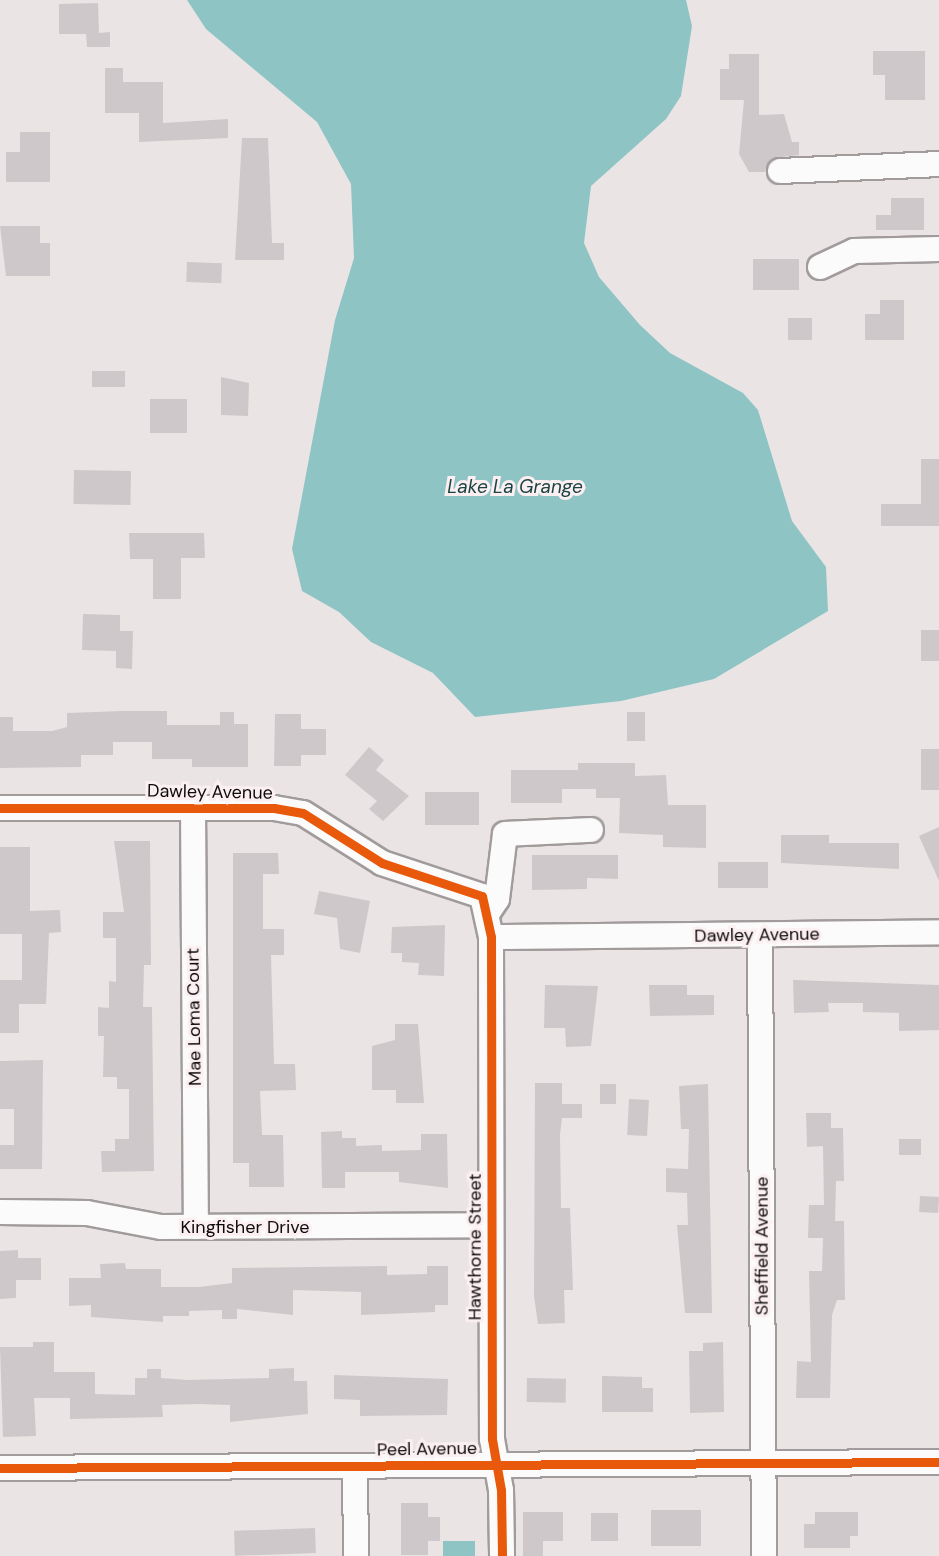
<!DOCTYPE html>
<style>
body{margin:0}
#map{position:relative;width:939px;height:1556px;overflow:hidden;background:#ebe4e5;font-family:"DM Sans",sans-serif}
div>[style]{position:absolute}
.water>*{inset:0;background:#8fc4c5;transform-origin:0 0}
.building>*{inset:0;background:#cec8ca;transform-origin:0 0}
.roads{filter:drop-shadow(2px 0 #a19b9c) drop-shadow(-2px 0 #a19b9c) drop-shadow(0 2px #a19b9c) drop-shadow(0 -2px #a19b9c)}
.minor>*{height:24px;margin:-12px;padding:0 12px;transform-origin:12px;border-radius:12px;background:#fcfbfb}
.cycleway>*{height:9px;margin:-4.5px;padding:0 4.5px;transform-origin:4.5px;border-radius:4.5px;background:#e8590c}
span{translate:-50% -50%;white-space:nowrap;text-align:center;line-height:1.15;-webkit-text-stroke:6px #fbeff1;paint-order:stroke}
.street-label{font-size:18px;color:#0e0a0b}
.water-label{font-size:19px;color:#1c4343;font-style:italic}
</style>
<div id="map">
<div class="water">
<div style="clip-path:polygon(187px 0,686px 0,692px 26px,681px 96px,666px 119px,591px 186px,584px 243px,599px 277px,640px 325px,670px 353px,743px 393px,758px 410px,792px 521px,826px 567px,828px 611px,714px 679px,621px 701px,475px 717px,433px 673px,371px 642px,339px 612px,302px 591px,292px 549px,335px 320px,354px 258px,351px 184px,317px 122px,206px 29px)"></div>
<div style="left:443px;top:1541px;width:32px;height:15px"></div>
</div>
<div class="building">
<div style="clip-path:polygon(98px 3px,99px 33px,110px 32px,110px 47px,87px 47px,86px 34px,59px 34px,59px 4px)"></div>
<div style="clip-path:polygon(873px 51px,925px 51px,925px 100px,885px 100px,885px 75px,873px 75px)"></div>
<div style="clip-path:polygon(729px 54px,759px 54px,759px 115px,784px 114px,792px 142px,799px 142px,799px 155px,773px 158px,765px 172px,749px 172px,739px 154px,744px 100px,720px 100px,720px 69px,729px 69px)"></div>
<div style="clip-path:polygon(105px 68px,123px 68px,123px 82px,163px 82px,163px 123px,228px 119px,228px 138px,139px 142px,139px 113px,105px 113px)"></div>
<div style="clip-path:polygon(20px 132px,50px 132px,50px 182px,6px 182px,6px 152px,20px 152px)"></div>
<div style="clip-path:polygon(242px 138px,268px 138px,272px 243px,284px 243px,284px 260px,235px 260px)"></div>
<div style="clip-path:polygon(891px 198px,924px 198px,924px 230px,876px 230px,876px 215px,891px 215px)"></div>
<div style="clip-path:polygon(0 226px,40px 226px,40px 243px,50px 243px,50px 276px,6px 276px)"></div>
<div style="left:753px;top:259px;width:46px;height:31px"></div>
<div style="left:187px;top:262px;width:35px;height:20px;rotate:2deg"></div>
<div style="clip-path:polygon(880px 300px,904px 300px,904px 340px,865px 340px,865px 314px,880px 314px)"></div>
<div style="left:788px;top:318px;width:24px;height:22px"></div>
<div style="left:92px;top:371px;width:33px;height:16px"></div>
<div style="clip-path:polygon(221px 377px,249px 383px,248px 416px,221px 415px)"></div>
<div style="left:150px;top:399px;width:37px;height:34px"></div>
<div style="clip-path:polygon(921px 459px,939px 459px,939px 526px,881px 526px,881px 504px,921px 504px)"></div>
<div style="left:74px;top:470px;width:57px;height:34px;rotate:1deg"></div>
<div style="clip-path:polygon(129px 533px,204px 533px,205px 558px,181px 558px,181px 599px,153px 599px,153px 559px,130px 559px)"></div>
<div style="clip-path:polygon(83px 614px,120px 615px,120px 631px,133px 631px,132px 669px,116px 668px,116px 651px,82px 650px)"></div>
<div style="left:939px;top:630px;width:31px;height:18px;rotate:90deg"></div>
<div style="clip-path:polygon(123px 711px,167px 711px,167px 725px,220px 725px,220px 712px,234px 712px,234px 724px,248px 724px,248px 767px,192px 767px,192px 759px,152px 759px,152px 742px,113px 742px,113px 755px,81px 755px,81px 767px,0 768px,0 717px,13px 717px,13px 731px,52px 731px,67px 727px,67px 713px)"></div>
<div style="left:627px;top:712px;width:18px;height:29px"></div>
<div style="clip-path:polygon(275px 714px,301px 714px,301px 729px,326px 729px,326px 755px,301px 755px,301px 766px,274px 766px)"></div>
<div style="clip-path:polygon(369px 747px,384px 760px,376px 770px,409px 796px,383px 821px,369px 809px,377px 801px,345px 775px)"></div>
<div style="left:921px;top:749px;width:18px;height:41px"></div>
<div style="clip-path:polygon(578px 763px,635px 763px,635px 776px,666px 775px,668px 805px,706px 805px,706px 848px,663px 847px,663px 835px,619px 833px,620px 798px,596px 798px,596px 789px,562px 789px,562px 803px,511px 803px,511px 770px,578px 770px)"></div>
<div style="left:425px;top:792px;width:54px;height:33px"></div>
<div style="clip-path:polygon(939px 827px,939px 881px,919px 836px)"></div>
<div style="clip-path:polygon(781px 835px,829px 835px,829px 843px,899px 843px,899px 869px,781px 863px)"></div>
<div style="clip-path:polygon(114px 841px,150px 841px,151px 965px,144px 965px,143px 1007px,152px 1007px,154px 1171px,102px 1172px,101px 1151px,115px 1151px,115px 1139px,129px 1139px,129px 1089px,117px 1089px,117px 1077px,103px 1077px,104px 1036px,98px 1036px,98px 1007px,109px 1008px,109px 981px,116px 982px,116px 938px,103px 938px,103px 912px,124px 912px)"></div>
<div style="clip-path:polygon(0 847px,30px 847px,30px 911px,60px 910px,61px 932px,49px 933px,46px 1004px,19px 1004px,19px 1033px,0 1033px,0 980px,22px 980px,22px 934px,0 934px)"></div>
<div style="clip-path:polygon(233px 853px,278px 853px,279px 874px,263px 874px,263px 929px,284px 929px,284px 955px,271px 955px,274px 1064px,295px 1064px,296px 1090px,260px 1091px,262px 1135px,283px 1135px,284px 1187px,249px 1187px,249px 1163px,233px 1163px)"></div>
<div style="clip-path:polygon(532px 855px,618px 855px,618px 879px,587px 878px,587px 889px,532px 890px)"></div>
<div style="left:718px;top:862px;width:50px;height:26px"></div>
<div style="clip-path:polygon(319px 891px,370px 901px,360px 953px,340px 949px,337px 918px,314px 914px)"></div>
<div style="clip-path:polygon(445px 925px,444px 976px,418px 975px,419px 963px,402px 962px,402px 953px,391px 953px,392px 927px)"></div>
<div style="clip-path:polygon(793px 980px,939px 985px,939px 1030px,899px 1031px,899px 1013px,863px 1012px,863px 1003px,828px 1003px,829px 1012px,794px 1013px)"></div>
<div style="clip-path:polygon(545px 985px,598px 986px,591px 1046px,566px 1047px,565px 1028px,544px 1028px)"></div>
<div style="clip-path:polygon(649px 985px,687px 985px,687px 995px,714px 995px,714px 1015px,650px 1016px)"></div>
<div style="clip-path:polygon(395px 1024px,418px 1024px,424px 1103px,396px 1103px,396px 1090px,372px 1090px,372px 1046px,395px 1040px)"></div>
<div style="clip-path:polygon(43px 1060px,42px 1169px,0 1169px,0 1145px,14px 1145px,14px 1109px,0 1109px,0 1061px)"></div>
<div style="clip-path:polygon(535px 1083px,562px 1083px,562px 1104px,582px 1104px,582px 1118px,562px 1118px,560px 1135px,561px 1208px,570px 1208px,573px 1290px,564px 1290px,565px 1323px,538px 1324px,534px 1296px)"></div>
<div style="left:600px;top:1084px;width:16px;height:20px"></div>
<div style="clip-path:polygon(708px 1084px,712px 1313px,685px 1313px,677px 1225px,688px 1225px,687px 1193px,666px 1192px,666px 1168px,688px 1169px,689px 1129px,681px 1129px,679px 1086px)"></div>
<div style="left:629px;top:1099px;width:20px;height:36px;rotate:3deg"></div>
<div style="clip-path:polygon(806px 1113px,831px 1113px,831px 1128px,843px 1128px,844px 1181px,836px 1181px,835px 1221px,844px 1221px,845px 1300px,837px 1300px,832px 1315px,830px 1398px,796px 1398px,797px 1361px,811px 1362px,809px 1271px,822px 1271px,823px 1238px,808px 1238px,809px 1205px,824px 1205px,823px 1146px,807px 1147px)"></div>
<div style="clip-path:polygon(342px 1131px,342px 1138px,356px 1138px,356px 1146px,382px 1145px,382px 1151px,421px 1150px,421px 1134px,447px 1134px,448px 1188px,399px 1182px,399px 1172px,345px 1172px,345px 1188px,322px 1188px,321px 1132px)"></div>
<div style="left:899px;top:1139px;width:22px;height:16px"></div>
<div style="left:920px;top:1196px;width:19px;height:16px;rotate:3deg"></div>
<div style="clip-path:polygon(18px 1250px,18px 1258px,41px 1258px,41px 1280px,16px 1280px,16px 1298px,0 1299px,0 1251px)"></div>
<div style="clip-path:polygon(125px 1263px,126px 1269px,161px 1269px,161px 1287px,199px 1287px,232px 1283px,232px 1268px,387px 1266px,387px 1275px,427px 1274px,427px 1266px,448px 1266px,448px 1305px,435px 1305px,435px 1312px,361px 1315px,361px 1292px,293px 1290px,293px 1315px,237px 1309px,237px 1319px,222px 1319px,222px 1310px,189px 1311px,189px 1316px,163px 1316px,163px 1322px,91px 1317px,91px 1305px,69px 1306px,69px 1278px,101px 1278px,100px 1264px)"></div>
<div style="clip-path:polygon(33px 1342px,54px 1342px,54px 1372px,95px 1372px,95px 1394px,135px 1395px,135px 1378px,147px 1378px,147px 1369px,161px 1369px,161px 1378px,188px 1380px,269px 1378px,269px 1369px,294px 1368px,294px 1381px,307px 1381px,308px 1414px,230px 1422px,230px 1405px,200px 1404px,162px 1405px,163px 1417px,70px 1419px,70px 1398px,34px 1398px,36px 1436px,3px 1437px,0 1347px,33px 1347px)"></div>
<div style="clip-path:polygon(723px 1342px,724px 1412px,690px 1413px,689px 1351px,703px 1351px,703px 1343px)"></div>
<div style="clip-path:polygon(334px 1375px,448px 1379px,447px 1415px,360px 1416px,360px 1400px,334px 1399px)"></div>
<div style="clip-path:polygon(602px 1376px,642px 1377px,642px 1388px,653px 1388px,653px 1412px,602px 1412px)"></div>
<div style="left:527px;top:1378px;width:39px;height:24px;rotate:1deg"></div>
<div style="clip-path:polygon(401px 1503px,428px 1503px,428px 1517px,440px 1517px,440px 1541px,428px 1541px,428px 1555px,401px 1555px)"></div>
<div style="left:651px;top:1510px;width:50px;height:36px"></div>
<div style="clip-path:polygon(523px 1512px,563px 1512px,563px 1541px,543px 1541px,543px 1556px,523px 1556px)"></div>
<div style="clip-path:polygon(815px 1512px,858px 1512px,858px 1536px,850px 1536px,850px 1548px,804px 1548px,804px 1524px,815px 1524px)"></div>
<div style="left:591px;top:1513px;width:27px;height:28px"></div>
<div style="left:315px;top:1528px;width:25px;height:81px;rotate:88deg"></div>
</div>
<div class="roads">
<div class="minor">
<div style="left:780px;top:171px;width:159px;rotate:-2.5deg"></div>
<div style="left:820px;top:267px;width:38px;rotate:-25deg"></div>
<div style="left:854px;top:251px;width:85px;rotate:-1.3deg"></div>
<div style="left:193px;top:807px;width:420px;rotate:89.6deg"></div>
<div style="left:0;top:808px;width:274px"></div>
<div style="left:274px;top:808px;width:29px;rotate:10deg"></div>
<div style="left:303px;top:813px;width:93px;rotate:32.3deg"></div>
<div style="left:382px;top:863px;width:105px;rotate:18.3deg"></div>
<div style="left:482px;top:896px;width:42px;rotate:77.6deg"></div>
<div style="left:491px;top:937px;width:502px;rotate:89.89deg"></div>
<div style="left:492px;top:1439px;width:52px;rotate:80deg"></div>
<div style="left:501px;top:1490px;width:66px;rotate:89.1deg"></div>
<div style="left:489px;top:911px;width:14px;rotate:-56deg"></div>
<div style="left:497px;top:899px;width:65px;rotate:-83deg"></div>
<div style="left:505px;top:834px;width:86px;rotate:-2.7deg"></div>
<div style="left:760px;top:936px;width:620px;rotate:89.63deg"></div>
<div style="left:491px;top:937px;width:448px;rotate:-0.6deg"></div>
<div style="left:0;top:1212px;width:87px;rotate:0.7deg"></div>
<div style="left:87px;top:1213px;width:75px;rotate:10.7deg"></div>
<div style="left:161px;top:1227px;width:330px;rotate:-0.3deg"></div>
<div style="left:355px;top:1466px;width:90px;rotate:89.4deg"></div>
<div style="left:0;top:1468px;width:939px;rotate:-0.37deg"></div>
</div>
</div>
<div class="cycleway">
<div style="left:0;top:808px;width:274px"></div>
<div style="left:274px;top:808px;width:29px;rotate:10deg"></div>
<div style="left:303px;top:813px;width:93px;rotate:32.3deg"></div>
<div style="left:382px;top:863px;width:105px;rotate:18.3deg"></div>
<div style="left:482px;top:896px;width:42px;rotate:77.6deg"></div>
<div style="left:491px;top:937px;width:502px;rotate:89.89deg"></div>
<div style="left:492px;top:1439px;width:52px;rotate:80deg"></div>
<div style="left:501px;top:1490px;width:66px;rotate:89.1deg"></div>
<div style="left:0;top:1468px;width:939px;rotate:-0.37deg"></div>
</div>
<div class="street-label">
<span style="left:210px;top:792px;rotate:1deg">Dawley Avenue</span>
<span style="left:757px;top:935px;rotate:-1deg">Dawley Avenue</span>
<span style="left:194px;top:1017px;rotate:-91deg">Mae Loma Court</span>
<span style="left:245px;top:1227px">Kingfisher Drive</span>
<span style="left:762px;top:1246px;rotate:-90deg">Sheffield Avenue</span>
<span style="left:475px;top:1247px;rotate:-90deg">Hawthorne Street</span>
<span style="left:427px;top:1449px;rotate:-1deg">Peel Avenue</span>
</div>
<div class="water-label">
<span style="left:515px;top:487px">Lake La Grange</span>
</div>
</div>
